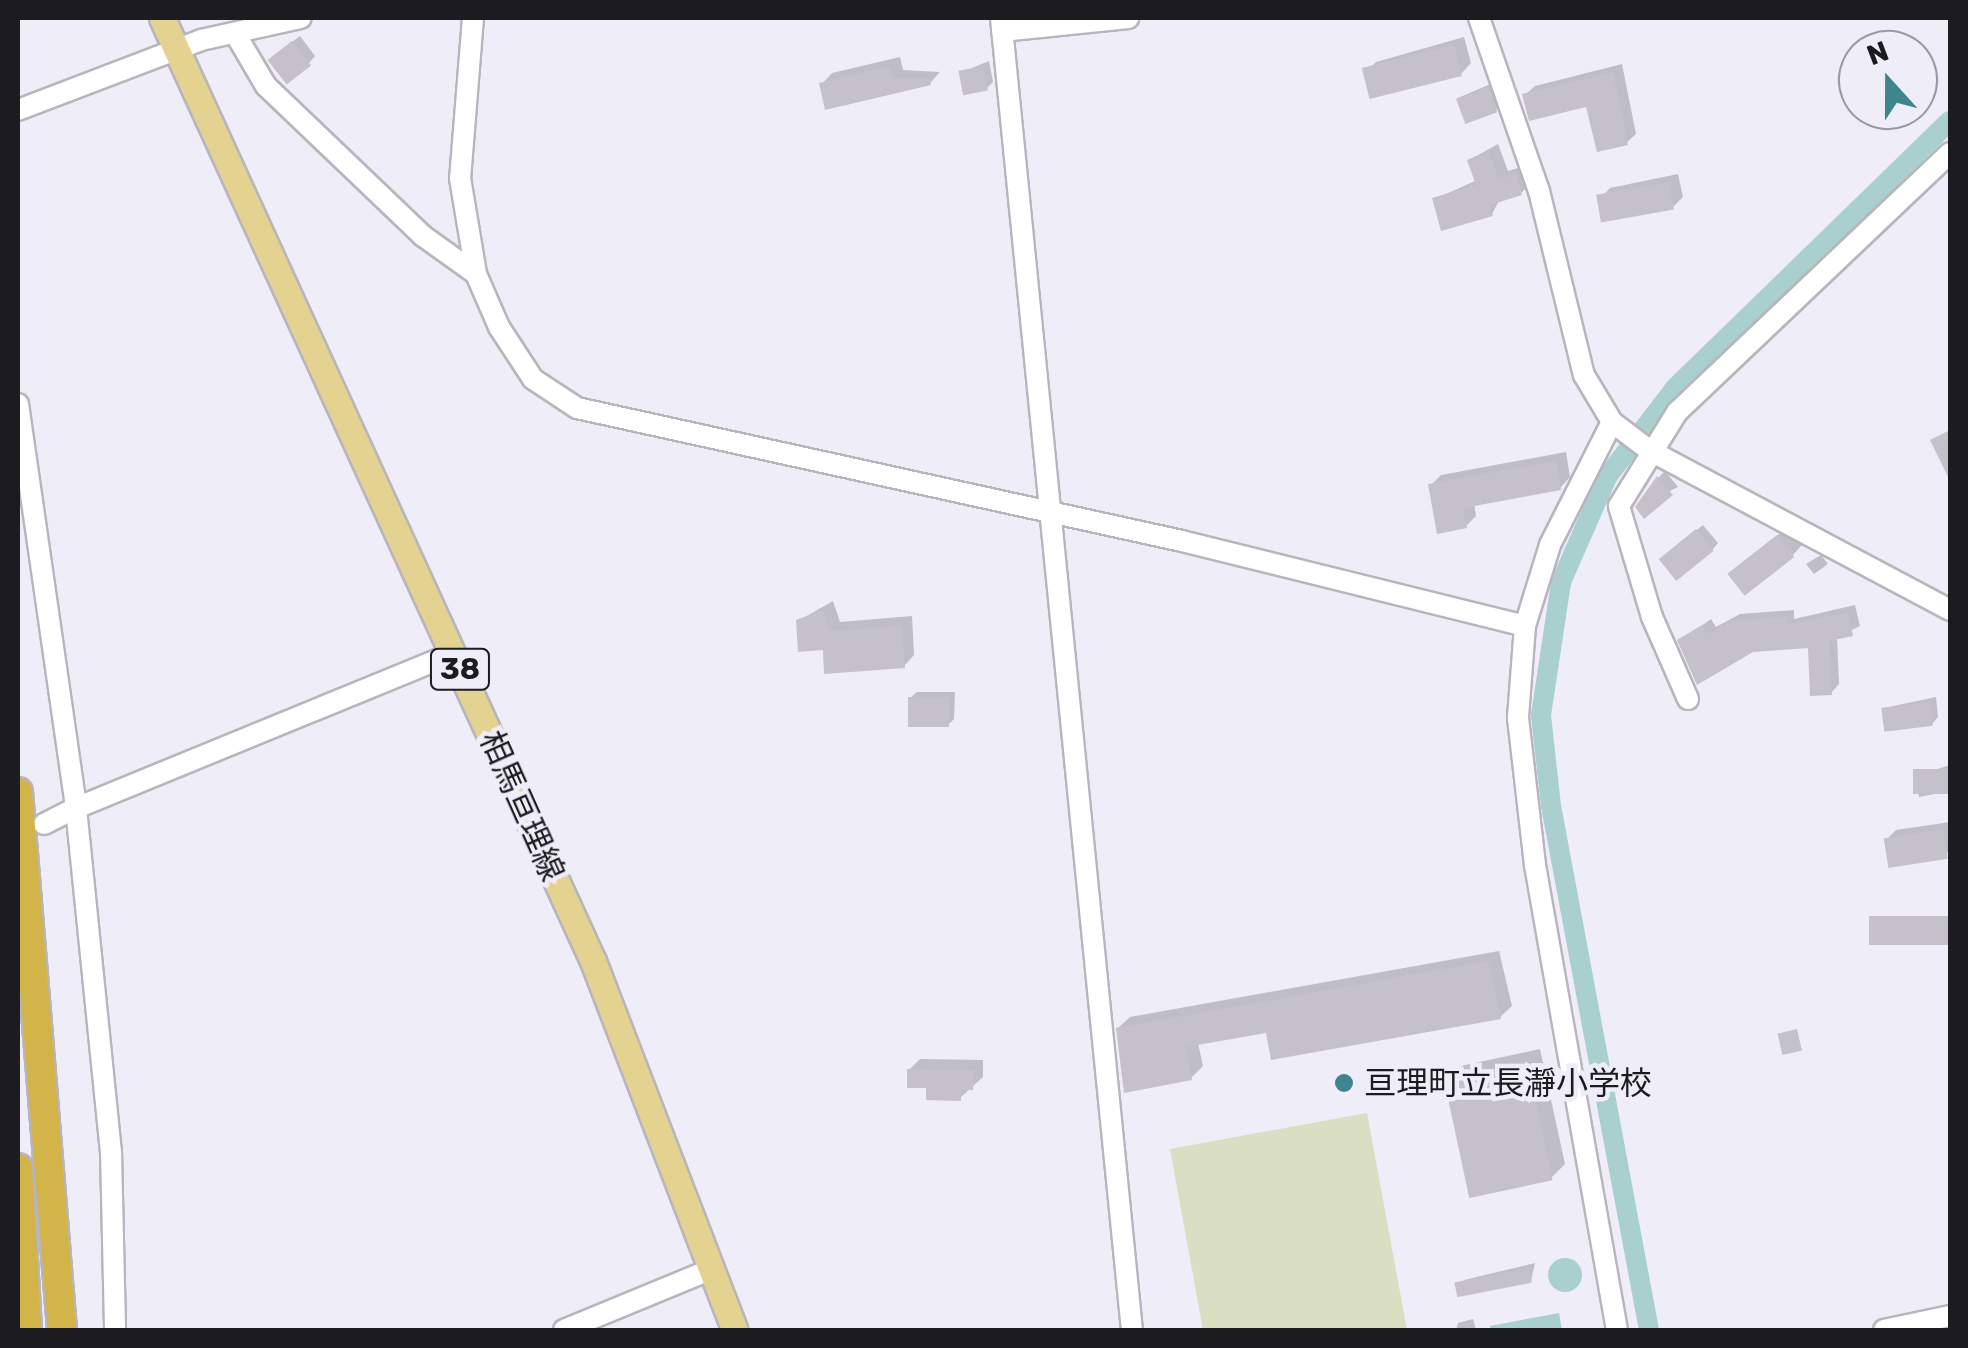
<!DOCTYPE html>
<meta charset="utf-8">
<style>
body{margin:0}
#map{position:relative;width:1968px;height:1348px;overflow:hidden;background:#efedf7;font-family:Rubik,"Noto Sans JP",sans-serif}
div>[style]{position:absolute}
.green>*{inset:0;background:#dadec2}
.water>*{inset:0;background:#a9cfcf}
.round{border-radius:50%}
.shadow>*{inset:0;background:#0003}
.canal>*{height:20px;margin:-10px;padding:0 10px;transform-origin:10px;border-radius:10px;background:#a9cfcf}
.building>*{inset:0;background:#c4c1cb;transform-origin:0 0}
.roads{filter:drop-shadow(2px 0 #b8b5be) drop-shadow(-2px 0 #b8b5be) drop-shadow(0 2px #b8b5be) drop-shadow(0 -2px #b8b5be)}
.minor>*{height:20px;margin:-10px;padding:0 10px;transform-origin:10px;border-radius:10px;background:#fff}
.major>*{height:25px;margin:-12.5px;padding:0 12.5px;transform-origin:12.5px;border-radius:12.5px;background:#e4d291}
.highway>*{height:28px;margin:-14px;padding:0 14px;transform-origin:14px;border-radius:14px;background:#d2b448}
.dots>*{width:28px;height:28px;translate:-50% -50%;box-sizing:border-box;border:5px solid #efedf7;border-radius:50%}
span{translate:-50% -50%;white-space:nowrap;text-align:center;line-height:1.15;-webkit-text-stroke:9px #efedf7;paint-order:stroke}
.shield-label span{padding:2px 8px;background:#efedf7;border:2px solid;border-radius:8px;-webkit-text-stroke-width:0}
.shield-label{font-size:30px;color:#1c1b1f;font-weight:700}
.street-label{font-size:32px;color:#1c1b1f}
.poi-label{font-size:32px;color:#1c1b1f}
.left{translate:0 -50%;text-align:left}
.frame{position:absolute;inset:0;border:20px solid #1c1b1f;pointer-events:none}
.north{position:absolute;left:1838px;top:30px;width:100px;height:100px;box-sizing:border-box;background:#efedf7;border:2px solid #9b99a1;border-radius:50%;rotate:339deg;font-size:28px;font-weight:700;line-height:40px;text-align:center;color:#1c1b1f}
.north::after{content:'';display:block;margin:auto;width:35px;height:45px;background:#3f8590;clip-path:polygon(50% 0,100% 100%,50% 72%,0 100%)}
</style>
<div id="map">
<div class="green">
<div style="clip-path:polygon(1367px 1113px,1407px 1330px,1203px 1330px,1170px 1149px)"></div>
</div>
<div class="water">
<div class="round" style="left:1548px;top:1258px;width:34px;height:34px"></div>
<div style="clip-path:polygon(1559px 1313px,1562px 1330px,1491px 1330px,1490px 1326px)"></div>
</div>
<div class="shadow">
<div style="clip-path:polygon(300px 36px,315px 56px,309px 63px,276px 54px)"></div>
<div style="clip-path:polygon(1464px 37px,1471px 63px,1461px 74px,1366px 72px,1376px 62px)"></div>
<div style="clip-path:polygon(900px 57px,903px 70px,940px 72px,930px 83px,822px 84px,832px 73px)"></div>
<div style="clip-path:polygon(989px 61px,993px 82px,987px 88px,962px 72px)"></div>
<div style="clip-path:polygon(1622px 64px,1636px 134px,1626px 143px,1588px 104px,1525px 95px,1535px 86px)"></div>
<div style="clip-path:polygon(1495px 82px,1502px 103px,1496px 110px,1458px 98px)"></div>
<div style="clip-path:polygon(1498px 144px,1508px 171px,1525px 166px,1530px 184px,1521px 193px,1500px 199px,1492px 214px,1435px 199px,1477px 180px,1469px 160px)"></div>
<div style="clip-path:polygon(1678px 174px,1683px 197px,1673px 207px,1600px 199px,1610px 188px)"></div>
<div style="clip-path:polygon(1566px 452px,1570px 477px,1560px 488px,1474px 503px,1476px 516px,1466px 526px,1431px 485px,1441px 475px)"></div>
<div style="clip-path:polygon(1665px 471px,1678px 487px,1638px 507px,1659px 477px)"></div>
<div style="clip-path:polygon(1703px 525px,1718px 543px,1712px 550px,1668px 553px)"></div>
<div style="clip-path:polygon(1788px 527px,1802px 545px,1792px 556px,1730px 573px)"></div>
<div style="clip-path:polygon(1821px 555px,1828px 564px,1814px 574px,1806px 564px)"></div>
<div style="clip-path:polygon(833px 601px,840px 622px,912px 616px,914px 655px,904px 666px,798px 621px)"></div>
<div style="clip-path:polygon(1855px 605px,1860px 626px,1837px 637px,1839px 684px,1831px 693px,1810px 646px,1680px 641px,1711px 619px,1716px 627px,1740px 614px,1794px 610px,1794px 619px)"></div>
<div style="clip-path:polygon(917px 692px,955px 692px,954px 719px,948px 725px,910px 698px)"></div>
<div style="clip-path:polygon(1936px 697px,1938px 717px,1932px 724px,1884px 708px)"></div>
<div style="clip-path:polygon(1950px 765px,1950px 791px,1919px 797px,1916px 776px)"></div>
<div style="clip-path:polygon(1950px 822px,1950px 852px,1891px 865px,1887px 839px,1896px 830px)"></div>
<div style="clip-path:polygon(1895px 920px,1900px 943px,1873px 928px)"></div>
<div style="clip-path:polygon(1499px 951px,1512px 1006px,1500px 1017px,1268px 1030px,1198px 1043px,1203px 1066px,1191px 1078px,1118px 1028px,1130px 1017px)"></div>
<div style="clip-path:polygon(1540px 1049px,1565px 1164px,1551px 1178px,1447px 1081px,1461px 1066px)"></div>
<div style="clip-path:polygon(920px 1059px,983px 1060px,983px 1077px,960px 1098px,909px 1070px)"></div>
<div style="clip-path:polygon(1535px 1263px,1531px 1281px,1458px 1286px,1464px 1280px)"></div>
<div style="clip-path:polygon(1473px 1319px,1476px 1330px,1456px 1330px,1458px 1323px)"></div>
</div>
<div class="canal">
<div style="left:1649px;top:1330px;width:533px;rotate:-100.59deg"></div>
<div style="left:1551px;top:806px;width:92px;rotate:-96.3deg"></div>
<div style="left:1541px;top:715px;width:134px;rotate:-81.4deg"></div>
<div style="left:1561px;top:582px;width:115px;rotate:-66.3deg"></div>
<div style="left:1607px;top:477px;width:112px;rotate:-52.6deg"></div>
<div style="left:1675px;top:388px;width:383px;rotate:-44.2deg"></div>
</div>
<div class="building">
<div style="left:292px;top:41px;width:31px;height:31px;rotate:52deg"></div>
<div style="left:1454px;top:45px;width:32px;height:95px;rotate:76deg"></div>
<div style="clip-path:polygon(890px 66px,893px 79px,930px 79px,931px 85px,825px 110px,819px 83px)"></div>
<div style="left:983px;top:66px;width:25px;height:25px;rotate:79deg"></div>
<div style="clip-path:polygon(1613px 72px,1628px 145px,1597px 152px,1586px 107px,1529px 121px,1522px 94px)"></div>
<div style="left:1488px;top:87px;width:27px;height:34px;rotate:70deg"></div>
<div style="clip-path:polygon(1488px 151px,1499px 179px,1516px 174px,1522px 195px,1490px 205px,1493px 216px,1441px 231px,1432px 198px,1476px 185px,1467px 160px)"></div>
<div style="left:1669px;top:182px;width:28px;height:74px;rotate:80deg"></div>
<div style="clip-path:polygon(1950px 430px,1950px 481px,1930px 440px)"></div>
<div style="clip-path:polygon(1556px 461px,1561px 490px,1463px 508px,1467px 528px,1437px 534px,1428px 484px)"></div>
<div style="clip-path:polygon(1657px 476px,1673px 495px,1644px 519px,1635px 507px)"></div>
<div style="left:1696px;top:529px;width:28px;height:48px;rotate:51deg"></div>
<div style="left:1777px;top:535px;width:28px;height:63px;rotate:52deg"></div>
<div style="clip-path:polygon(823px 610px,830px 631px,902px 626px,905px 668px,824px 674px,823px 650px,798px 652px,796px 620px)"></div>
<div style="clip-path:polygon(1848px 612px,1853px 636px,1829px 641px,1832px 695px,1810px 696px,1808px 648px,1753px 652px,1697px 685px,1677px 640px,1702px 625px,1708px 634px,1730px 621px,1787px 617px,1787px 625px)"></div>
<div style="left:908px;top:697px;width:41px;height:30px"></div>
<div style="left:1930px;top:702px;width:24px;height:49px;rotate:83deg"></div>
<div style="left:1950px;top:769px;width:25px;height:37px;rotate:90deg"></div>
<div style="left:1943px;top:829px;width:30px;height:60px;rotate:81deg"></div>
<div style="left:1950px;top:916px;width:29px;height:81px;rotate:90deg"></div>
<div style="clip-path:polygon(1488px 961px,1501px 1019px,1271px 1060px,1266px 1033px,1186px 1047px,1192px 1080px,1124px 1093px,1116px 1028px)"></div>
<div style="left:1797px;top:1029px;width:22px;height:20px;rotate:77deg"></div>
<div style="left:1527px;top:1061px;width:122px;height:85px;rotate:78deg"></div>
<div style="clip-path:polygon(907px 1069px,974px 1070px,973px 1090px,961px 1089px,961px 1101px,926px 1100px,926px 1088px,907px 1088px)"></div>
<div style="left:1529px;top:1268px;width:15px;height:76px;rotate:79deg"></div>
</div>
<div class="roads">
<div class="minor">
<div style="left:473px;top:18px;width:161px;rotate:94.6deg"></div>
<div style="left:460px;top:178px;width:97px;rotate:80.5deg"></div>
<div style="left:476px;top:274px;width:58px;rotate:66.5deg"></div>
<div style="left:499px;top:327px;width:62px;rotate:56.8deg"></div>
<div style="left:533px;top:379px;width:53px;rotate:33.4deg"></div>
<div style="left:577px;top:408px;width:619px;rotate:12.4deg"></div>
<div style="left:1182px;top:541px;width:353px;rotate:13.9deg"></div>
<div style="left:1001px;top:18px;width:1319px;rotate:84.3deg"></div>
<div style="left:1479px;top:18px;width:183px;rotate:70.9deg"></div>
<div style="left:1539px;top:191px;width:189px;rotate:76.3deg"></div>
<div style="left:1584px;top:375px;width:55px;rotate:59.2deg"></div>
<div style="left:1612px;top:422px;width:46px;rotate:37.1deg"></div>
<div style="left:1649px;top:450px;width:341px;rotate:28deg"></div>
<div style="left:1002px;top:31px;width:127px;rotate:-5.9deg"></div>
<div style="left:236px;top:35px;width:59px;rotate:59.5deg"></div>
<div style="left:266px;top:86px;width:217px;rotate:43.7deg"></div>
<div style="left:423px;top:236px;width:65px;rotate:35.6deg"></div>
<div style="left:18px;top:110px;width:196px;rotate:-20.9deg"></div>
<div style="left:201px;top:40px;width:102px;rotate:-12.4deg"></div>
<div style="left:18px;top:404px;width:408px;rotate:81.8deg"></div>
<div style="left:76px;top:808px;width:408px;rotate:-22.3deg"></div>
<div style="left:1612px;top:422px;width:138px;rotate:116.8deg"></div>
<div style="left:1550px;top:545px;width:85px;rotate:107.2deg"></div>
<div style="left:1525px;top:626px;width:92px;rotate:94.4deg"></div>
<div style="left:1518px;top:718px;width:148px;rotate:83.4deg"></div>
<div style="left:1535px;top:865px;width:472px;rotate:80deg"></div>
<div style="left:1688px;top:699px;width:90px;rotate:-113.7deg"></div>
<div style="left:1652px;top:617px;width:116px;rotate:-106.6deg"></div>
<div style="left:1619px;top:506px;width:110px;rotate:-58.3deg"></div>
<div style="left:1677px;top:412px;width:376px;rotate:-43.5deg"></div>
<div style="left:44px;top:824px;width:36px;rotate:-27deg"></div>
<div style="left:76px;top:808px;width:345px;rotate:84.2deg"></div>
<div style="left:111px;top:1151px;width:179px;rotate:88.7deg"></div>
<div style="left:564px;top:1330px;width:160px;rotate:-22.4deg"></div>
<div style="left:1884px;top:1330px;width:67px;rotate:-12deg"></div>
</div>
<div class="major">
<div style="left:162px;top:18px;width:1037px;rotate:65.44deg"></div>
<div style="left:593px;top:961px;width:395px;rotate:69deg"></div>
</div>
<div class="highway">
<div style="left:18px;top:792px;width:540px;rotate:85.32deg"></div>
<div style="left:18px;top:1168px;width:162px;rotate:86.8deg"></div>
</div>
</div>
<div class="dots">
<div style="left:1344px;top:1083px;background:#3f8590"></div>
</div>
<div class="shield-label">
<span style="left:460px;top:669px">38</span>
</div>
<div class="street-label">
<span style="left:522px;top:806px;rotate:66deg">相馬亘理線</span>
</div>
<div class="poi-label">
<span class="left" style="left:1364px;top:1083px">亘理町立長瀞小学校</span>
</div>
<div class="frame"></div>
<div class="north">N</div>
</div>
